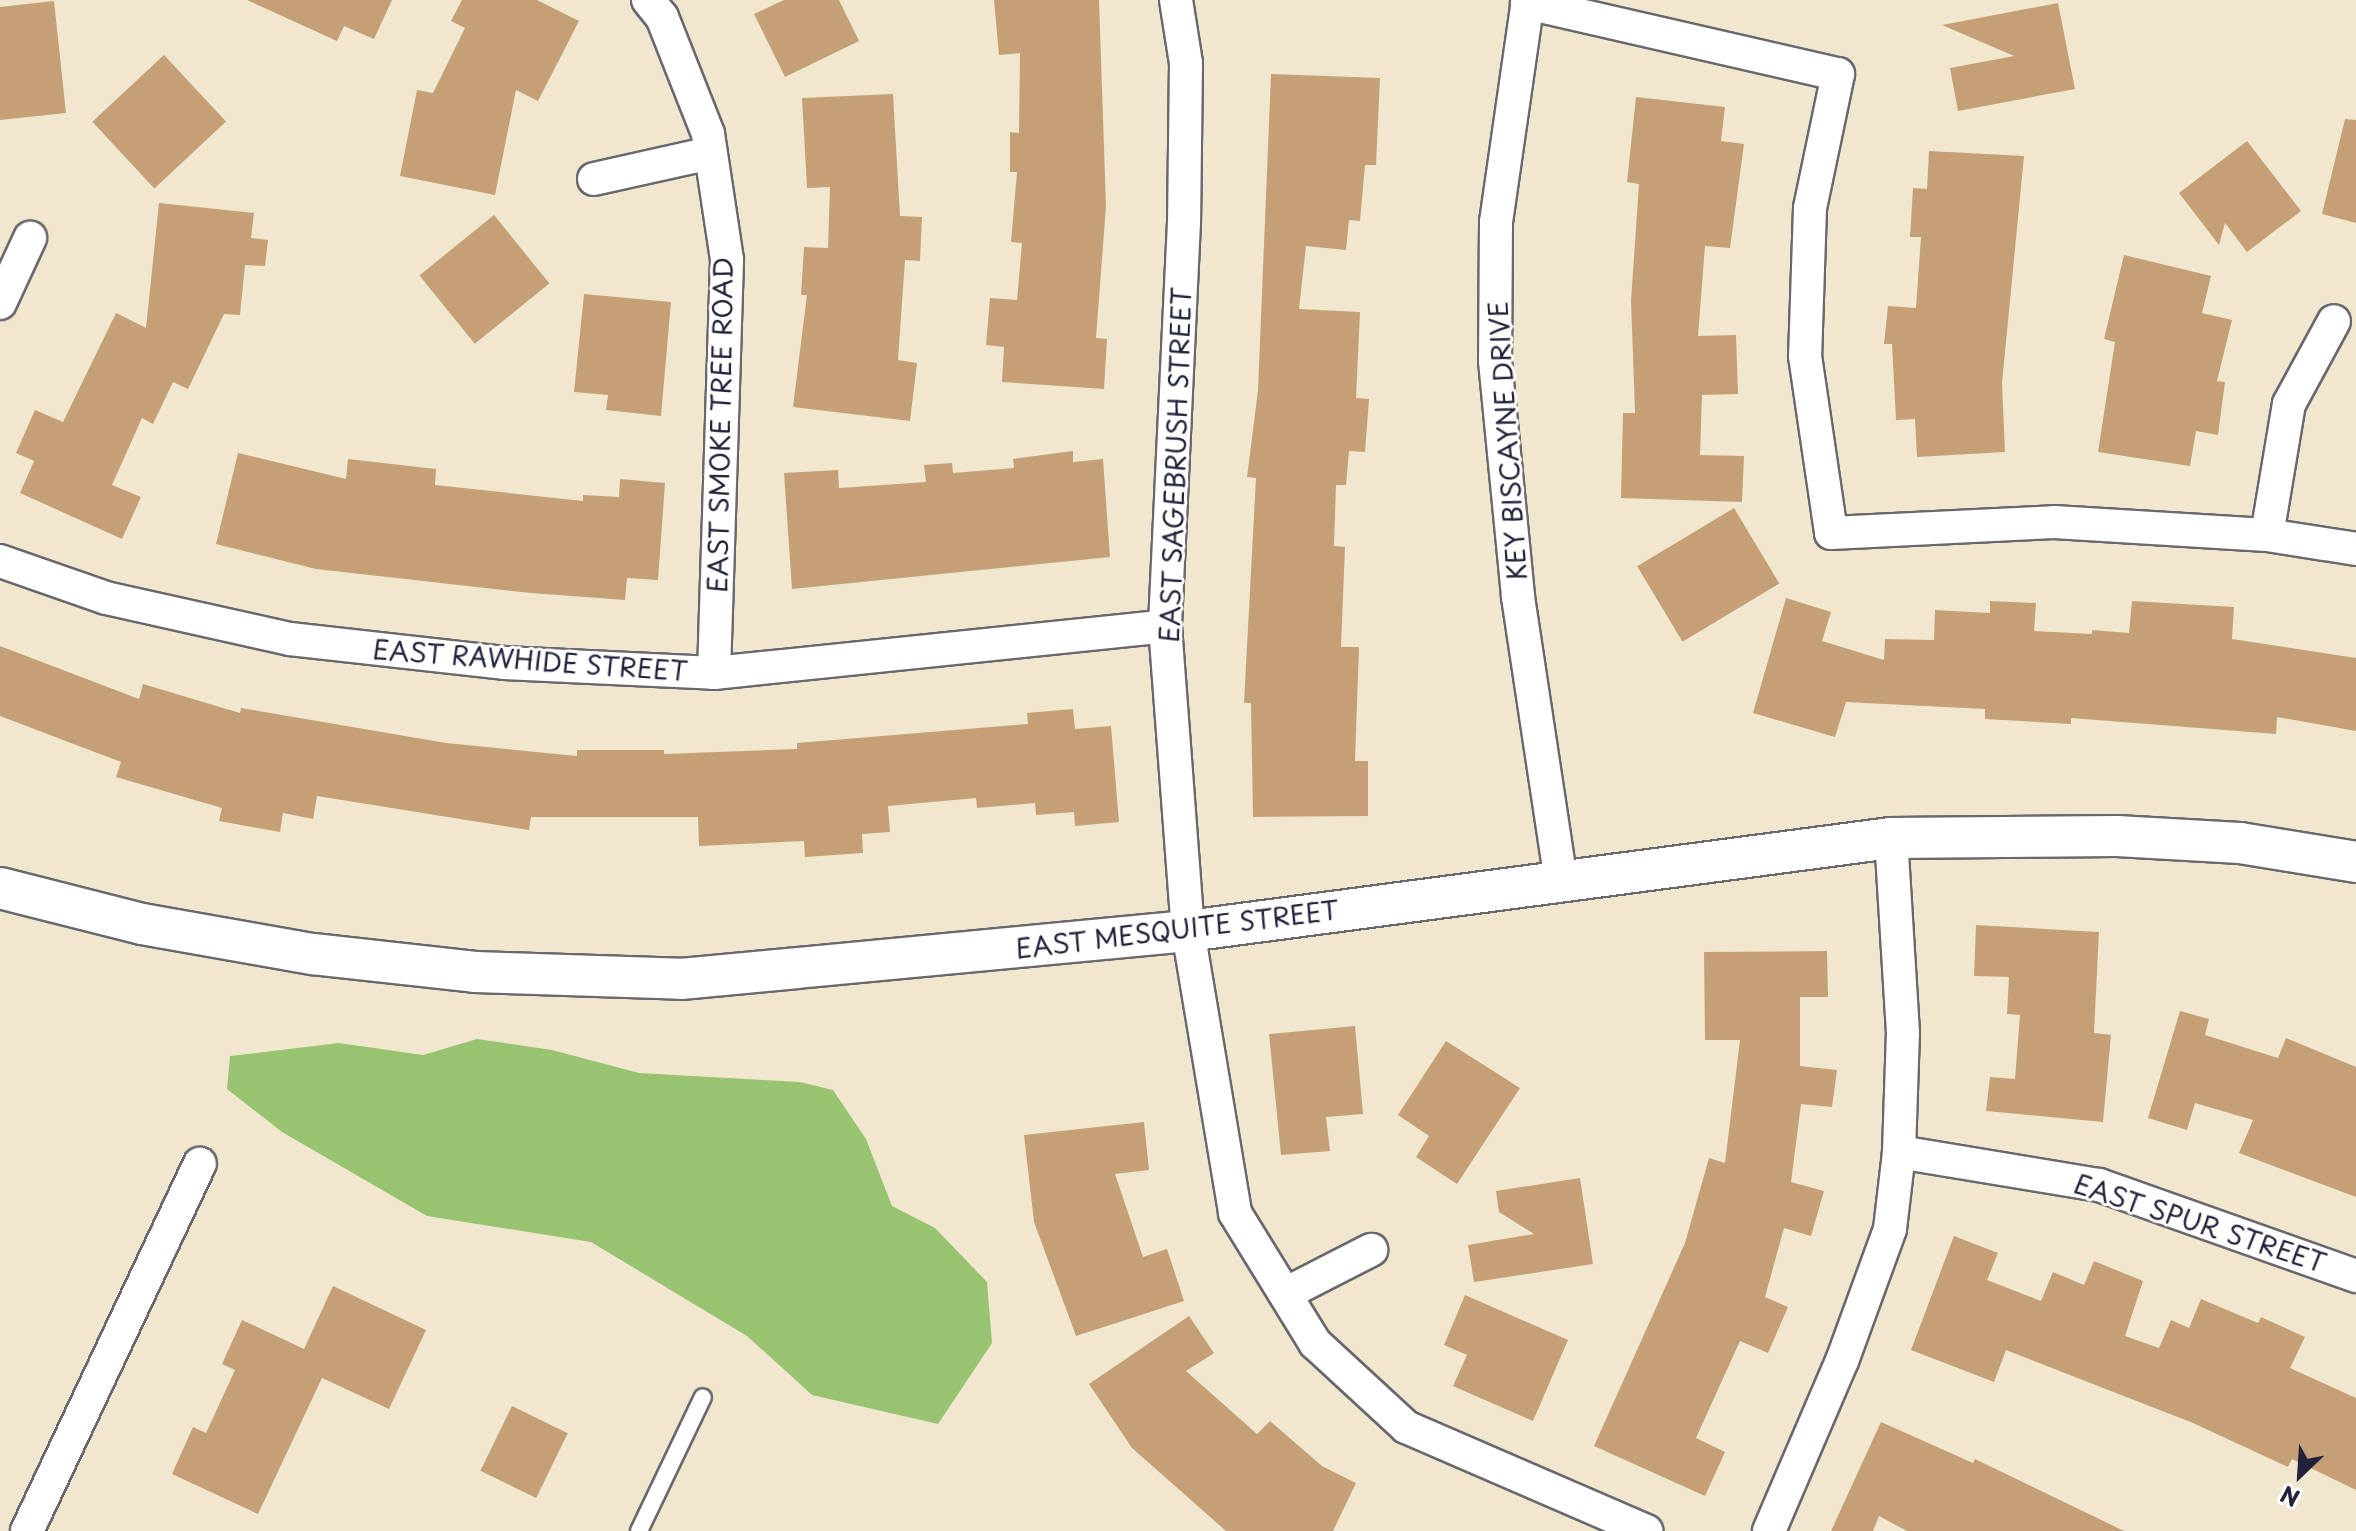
<!DOCTYPE html>
<style>
body{margin:0}
#map{position:relative;width:2356px;height:1531px;overflow:hidden;background:#f1e7ce;font-family:"Playpen Sans",sans-serif}
div>[style]{position:absolute}
.green>*{inset:0;background:#98c471}
.building>*{inset:0;background:#c5a077;transform-origin:0 0}
.roads{filter:drop-shadow(2px 0 #6a676e) drop-shadow(-2px 0 #6a676e) drop-shadow(0 2px #6a676e) drop-shadow(0 -2px #6a676e)}
.service>*{height:16px;margin:-8px;padding:0 8px;transform-origin:8px;border-radius:8px;background:#fff}
.minor>*{height:32px;margin:-16px;padding:0 16px;transform-origin:16px;border-radius:16px;background:#fff}
.tertiary>*{height:40px;margin:-20px;padding:0 20px;transform-origin:20px;border-radius:20px;background:#fff}
span{translate:-50% -50%;white-space:nowrap;text-align:center;line-height:1.15;-webkit-text-stroke:6px #fff;paint-order:stroke}
.street-label{font-size:26px;color:#22223b}
.north{position:absolute;left:2260px;top:1435px;width:80px;height:80px;-webkit-text-stroke:6px #fff;paint-order:stroke;rotate:205deg;font-size:22px;font-weight:700;line-height:32px;text-align:center;color:#22223b}
.north::after{content:'';display:block;margin:auto;width:28px;height:36px;background:#22223b;clip-path:polygon(50% 0,100% 100%,50% 72%,0 100%)}
</style>
<div id="map">
<div class="green">
<div style="clip-path:polygon(477px 1039px,552px 1050px,639px 1073px,800px 1082px,833px 1090px,866px 1139px,892px 1206px,935px 1228px,987px 1282px,992px 1343px,938px 1424px,812px 1395px,747px 1336px,591px 1242px,427px 1216px,282px 1132px,227px 1089px,230px 1056px,339px 1043px,423px 1055px)"></div>
</div>
<div class="building">
<div style="clip-path:polygon(247px 0,392px 0,374px 39px,344px 26px,337px 41px)"></div>
<div style="clip-path:polygon(462px 0,537px 0,579px 21px,538px 101px,516px 90px,495px 195px,400px 176px,417px 90px,433px 93px,465px 28px,451px 21px)"></div>
<div style="clip-path:polygon(784px 0,839px 0,859px 41px,785px 77px,754px 14px)"></div>
<div style="clip-path:polygon(994px 0,1099px 0,1106px 206px,1096px 338px,1107px 339px,1104px 389px,1002px 382px,1004px 347px,986px 345px,990px 298px,1017px 300px,1022px 243px,1011px 242px,1017px 172px,1010px 172px,1010px 132px,1019px 133px,1020px 53px,999px 55px)"></div>
<div style="clip-path:polygon(54px 1px,66px 113px,0 120px,0 7px)"></div>
<div style="clip-path:polygon(2058px 3px,2075px 89px,1958px 111px,1950px 68px,2014px 56px,1942px 25px)"></div>
<div style="left:164px;top:55px;width:91px;height:98px;rotate:47deg"></div>
<div style="clip-path:polygon(1271px 74px,1380px 78px,1376px 165px,1365px 165px,1360px 221px,1349px 220px,1346px 250px,1306px 246px,1299px 309px,1360px 312px,1356px 398px,1369px 399px,1365px 452px,1349px 451px,1346px 485px,1336px 485px,1334px 546px,1345px 547px,1341px 647px,1359px 647px,1355px 761px,1368px 761px,1368px 816px,1253px 817px,1251px 703px,1244px 703px,1256px 478px,1247px 477px,1258px 390px)"></div>
<div style="clip-path:polygon(893px 94px,900px 216px,922px 217px,920px 261px,905px 260px,898px 360px,917px 363px,910px 421px,793px 407px,807px 295px,801px 295px,804px 247px,828px 248px,830px 187px,807px 188px,802px 98px)"></div>
<div style="clip-path:polygon(1636px 97px,1725px 107px,1721px 141px,1744px 144px,1730px 248px,1705px 246px,1698px 336px,1736px 335px,1738px 394px,1702px 395px,1700px 455px,1744px 456px,1742px 502px,1621px 498px,1623px 413px,1635px 413px,1631px 301px,1639px 184px,1627px 182px)"></div>
<div style="clip-path:polygon(2345px 119px,2356px 120px,2356px 223px,2322px 214px)"></div>
<div style="clip-path:polygon(2247px 141px,2301px 211px,2247px 252px,2225px 223px,2219px 245px,2179px 193px)"></div>
<div style="clip-path:polygon(1929px 151px,2024px 156px,2002px 383px,2005px 452px,1917px 457px,1915px 419px,1896px 420px,1892px 344px,1884px 344px,1888px 306px,1916px 308px,1921px 237px,1910px 237px,1913px 188px,1927px 189px)"></div>
<div style="clip-path:polygon(159px 203px,254px 213px,251px 238px,268px 240px,265px 266px,245px 265px,240px 315px,224px 314px,188px 389px,173px 382px,153px 424px,142px 418px,112px 485px,141px 497px,122px 539px,20px 493px,34px 461px,16px 453px,35px 410px,63px 422px,116px 313px,146px 328px)"></div>
<div style="left:494px;top:215px;width:88px;height:96px;rotate:51deg"></div>
<div style="clip-path:polygon(2124px 255px,2211px 276px,2202px 313px,2232px 320px,2217px 381px,2225px 382px,2218px 435px,2196px 431px,2190px 466px,2098px 452px,2115px 342px,2104px 339px)"></div>
<div style="clip-path:polygon(584px 294px,671px 302px,661px 416px,606px 410px,608px 395px,574px 392px)"></div>
<div style="clip-path:polygon(1073px 451px,1073px 462px,1103px 459px,1110px 557px,792px 589px,784px 473px,838px 470px,839px 488px,926px 482px,924px 465px,952px 463px,953px 473px,1014px 468px,1013px 459px)"></div>
<div style="clip-path:polygon(238px 453px,346px 479px,348px 459px,436px 469px,435px 485px,583px 501px,583px 495px,619px 497px,620px 479px,665px 483px,658px 580px,627px 578px,625px 600px,531px 593px,316px 569px,216px 544px)"></div>
<div style="left:1734px;top:508px;width:88px;height:113px;rotate:59deg"></div>
<div style="clip-path:polygon(1786px 598px,1831px 612px,1822px 641px,1884px 660px,1885px 639px,1934px 640px,1935px 610px,1990px 613px,1990px 601px,2036px 603px,2034px 631px,2092px 634px,2092px 630px,2129px 633px,2132px 601px,2234px 607px,2232px 639px,2356px 658px,2356px 731px,2277px 717px,2276px 734px,2071px 718px,2071px 724px,1985px 719px,1985px 709px,1846px 702px,1835px 737px,1753px 713px)"></div>
<div style="clip-path:polygon(0 646px,139px 699px,143px 684px,240px 713px,241px 708px,446px 743px,577px 756px,577px 750px,664px 750px,664px 754px,797px 749px,797px 743px,1028px 724px,1027px 713px,1073px 709px,1075px 729px,1111px 726px,1119px 822px,1075px 826px,1074px 812px,1036px 815px,1035px 803px,977px 808px,976px 798px,888px 806px,890px 832px,862px 834px,863px 853px,805px 857px,804px 841px,699px 846px,698px 817px,531px 817px,529px 830px,317px 796px,313px 819px,283px 813px,280px 832px,219px 821px,222px 808px,116px 777px,121px 762px,0 716px)"></div>
<div style="clip-path:polygon(1976px 925px,2099px 932px,2094px 1033px,2111px 1035px,2103px 1122px,1986px 1111px,1990px 1077px,2015px 1079px,2020px 1015px,2007px 1014px,2009px 977px,1974px 976px)"></div>
<div style="clip-path:polygon(1827px 951px,1828px 997px,1800px 997px,1800px 1066px,1837px 1070px,1832px 1107px,1801px 1104px,1791px 1182px,1824px 1191px,1811px 1236px,1784px 1228px,1765px 1297px,1788px 1307px,1768px 1353px,1740px 1341px,1696px 1438px,1725px 1452px,1705px 1496px,1594px 1446px,1685px 1243px,1709px 1158px,1725px 1163px,1740px 1040px,1705px 1040px,1704px 952px)"></div>
<div style="clip-path:polygon(2180px 1011px,2209px 1019px,2205px 1035px,2278px 1058px,2286px 1038px,2356px 1067px,2356px 1197px,2239px 1153px,2253px 1120px,2195px 1103px,2187px 1130px,2148px 1118px)"></div>
<div style="clip-path:polygon(1355px 1026px,1363px 1114px,1326px 1117px,1330px 1151px,1281px 1155px,1269px 1034px)"></div>
<div style="clip-path:polygon(1446px 1041px,1520px 1088px,1457px 1184px,1416px 1157px,1429px 1136px,1398px 1115px)"></div>
<div style="clip-path:polygon(1144px 1122px,1149px 1170px,1115px 1174px,1143px 1257px,1167px 1249px,1184px 1301px,1076px 1336px,1034px 1222px,1024px 1135px)"></div>
<div style="clip-path:polygon(1580px 1178px,1593px 1264px,1474px 1282px,1468px 1245px,1534px 1234px,1499px 1212px,1496px 1191px)"></div>
<div style="clip-path:polygon(1954px 1236px,1998px 1253px,1987px 1280px,2041px 1301px,2053px 1272px,2084px 1285px,2094px 1261px,2143px 1281px,2125px 1336px,2159px 1348px,2171px 1320px,2189px 1328px,2201px 1299px,2258px 1323px,2261px 1317px,2305px 1337px,2290px 1368px,2356px 1398px,2356px 1490px,2292px 1459px,2288px 1467px,2193px 1423px,2006px 1350px,1994px 1382px,1911px 1350px)"></div>
<div style="clip-path:polygon(333px 1286px,426px 1330px,389px 1409px,322px 1378px,258px 1514px,172px 1474px,193px 1427px,206px 1433px,235px 1370px,222px 1364px,242px 1320px,304px 1349px)"></div>
<div style="clip-path:polygon(1465px 1295px,1568px 1340px,1533px 1421px,1453px 1386px,1467px 1355px,1444px 1345px)"></div>
<div style="clip-path:polygon(1189px 1316px,1214px 1353px,1186px 1371px,1257px 1434px,1270px 1421px,1322px 1466px,1356px 1483px,1333px 1531px,1226px 1531px,1132px 1448px,1089px 1384px)"></div>
<div style="left:512px;top:1406px;width:62px;height:72px;rotate:26deg"></div>
<div style="clip-path:polygon(1881px 1422px,1973px 1463px,1975px 1459px,2124px 1531px,1907px 1531px,1879px 1516px,1873px 1531px,1831px 1531px)"></div>
</div>
<div class="roads">
<div class="service">
<div style="left:639px;top:1531px;width:148px;rotate:-64.5deg"></div>
</div>
<div class="minor">
<div style="left:648px;top:0;width:22px;rotate:51deg"></div>
<div style="left:662px;top:17px;width:126px;rotate:68.5deg"></div>
<div style="left:708px;top:134px;width:127px;rotate:81.4deg"></div>
<div style="left:727px;top:260px;width:413px;rotate:91.8deg"></div>
<div style="left:1176px;top:0;width:64px;rotate:81deg"></div>
<div style="left:1186px;top:63px;width:159px;rotate:90.7deg"></div>
<div style="left:1184px;top:222px;width:404px;rotate:92.7deg"></div>
<div style="left:1165px;top:626px;width:306px;rotate:85.7deg"></div>
<div style="left:1188px;top:931px;width:286px;rotate:80.5deg"></div>
<div style="left:1235px;top:1213px;width:153px;rotate:58.4deg"></div>
<div style="left:1315px;top:1343px;width:124px;rotate:42.7deg"></div>
<div style="left:1406px;top:1427px;width:262px;rotate:23.4deg"></div>
<div style="left:1528px;top:0;width:224px;rotate:98.2deg"></div>
<div style="left:1496px;top:222px;width:139px;rotate:90.4deg"></div>
<div style="left:1495px;top:361px;width:237px;rotate:84.4deg"></div>
<div style="left:1518px;top:597px;width:287px;rotate:81.4deg"></div>
<div style="left:1527px;top:3px;width:319px;rotate:12.9deg"></div>
<div style="left:1838px;top:74px;width:137px;rotate:101.8deg"></div>
<div style="left:1810px;top:208px;width:148px;rotate:91.9deg"></div>
<div style="left:1805px;top:356px;width:179px;rotate:81.6deg"></div>
<div style="left:1831px;top:533px;width:223px;rotate:-2.8deg"></div>
<div style="left:2054px;top:522px;width:213px;rotate:3.5deg"></div>
<div style="left:2267px;top:535px;width:90px;rotate:8.9deg"></div>
<div style="left:594px;top:179px;width:119px;rotate:-12.6deg"></div>
<div style="left:0;top:303px;width:72px;rotate:-65.2deg"></div>
<div style="left:2267px;top:535px;width:133px;rotate:-80.5deg"></div>
<div style="left:2289px;top:404px;width:94px;rotate:-61.5deg"></div>
<div style="left:0;top:561px;width:112px;rotate:19.2deg"></div>
<div style="left:106px;top:598px;width:189px;rotate:12.6deg"></div>
<div style="left:290px;top:639px;width:215px;rotate:6.4deg"></div>
<div style="left:504px;top:663px;width:210px;rotate:2.7deg"></div>
<div style="left:714px;top:673px;width:453px;rotate:-5.9deg"></div>
<div style="left:1899px;top:1152px;width:203px;rotate:9.4deg"></div>
<div style="left:2099px;top:1185px;width:273px;rotate:19.5deg"></div>
<div style="left:1285px;top:1294px;width:97px;rotate:-27.1deg"></div>
<div style="left:27px;top:1531px;width:406px;rotate:-64.8deg"></div>
<div style="left:1769px;top:1531px;width:185px;rotate:-66.8deg"></div>
<div style="left:1842px;top:1361px;width:140px;rotate:-70deg"></div>
<div style="left:1890px;top:1229px;width:78px;rotate:-83.3deg"></div>
<div style="left:1899px;top:1152px;width:119px;rotate:-88.1deg"></div>
<div style="left:1903px;top:1033px;width:195px;rotate:-93.5deg"></div>
</div>
<div class="tertiary">
<div style="left:0;top:888px;width:146px;rotate:14.2deg"></div>
<div style="left:142px;top:924px;width:174px;rotate:10deg"></div>
<div style="left:313px;top:954px;width:163px;rotate:6.3deg"></div>
<div style="left:475px;top:972px;width:206px;rotate:1.9deg"></div>
<div style="left:681px;top:979px;width:509px;rotate:-5.41deg"></div>
<div style="left:1188px;top:931px;width:709px;rotate:-7.54deg"></div>
<div style="left:1891px;top:838px;width:226px;rotate:-0.5deg"></div>
<div style="left:2117px;top:836px;width:123px;rotate:3.3deg"></div>
<div style="left:2240px;top:843px;width:118px;rotate:9.3deg"></div>
</div>
</div>
<div class="street-label">
<span style="left:720px;top:425px;rotate:-89deg">EAST SMOKE TREE ROAD</span>
<span style="left:1507px;top:441px;rotate:-94deg">KEY BISCAYNE DRIVE</span>
<span style="left:1175px;top:465px;rotate:-88deg">EAST SAGEBRUSH STREET</span>
<span style="left:530px;top:660px;rotate:4deg">EAST RAWHIDE STREET</span>
<span style="left:1177px;top:929px;rotate:-7deg">EAST MESQUITE STREET</span>
<span style="left:2200px;top:1223px;rotate:18deg">EAST SPUR STREET</span>
</div>
<div class="north">N</div>
</div>
